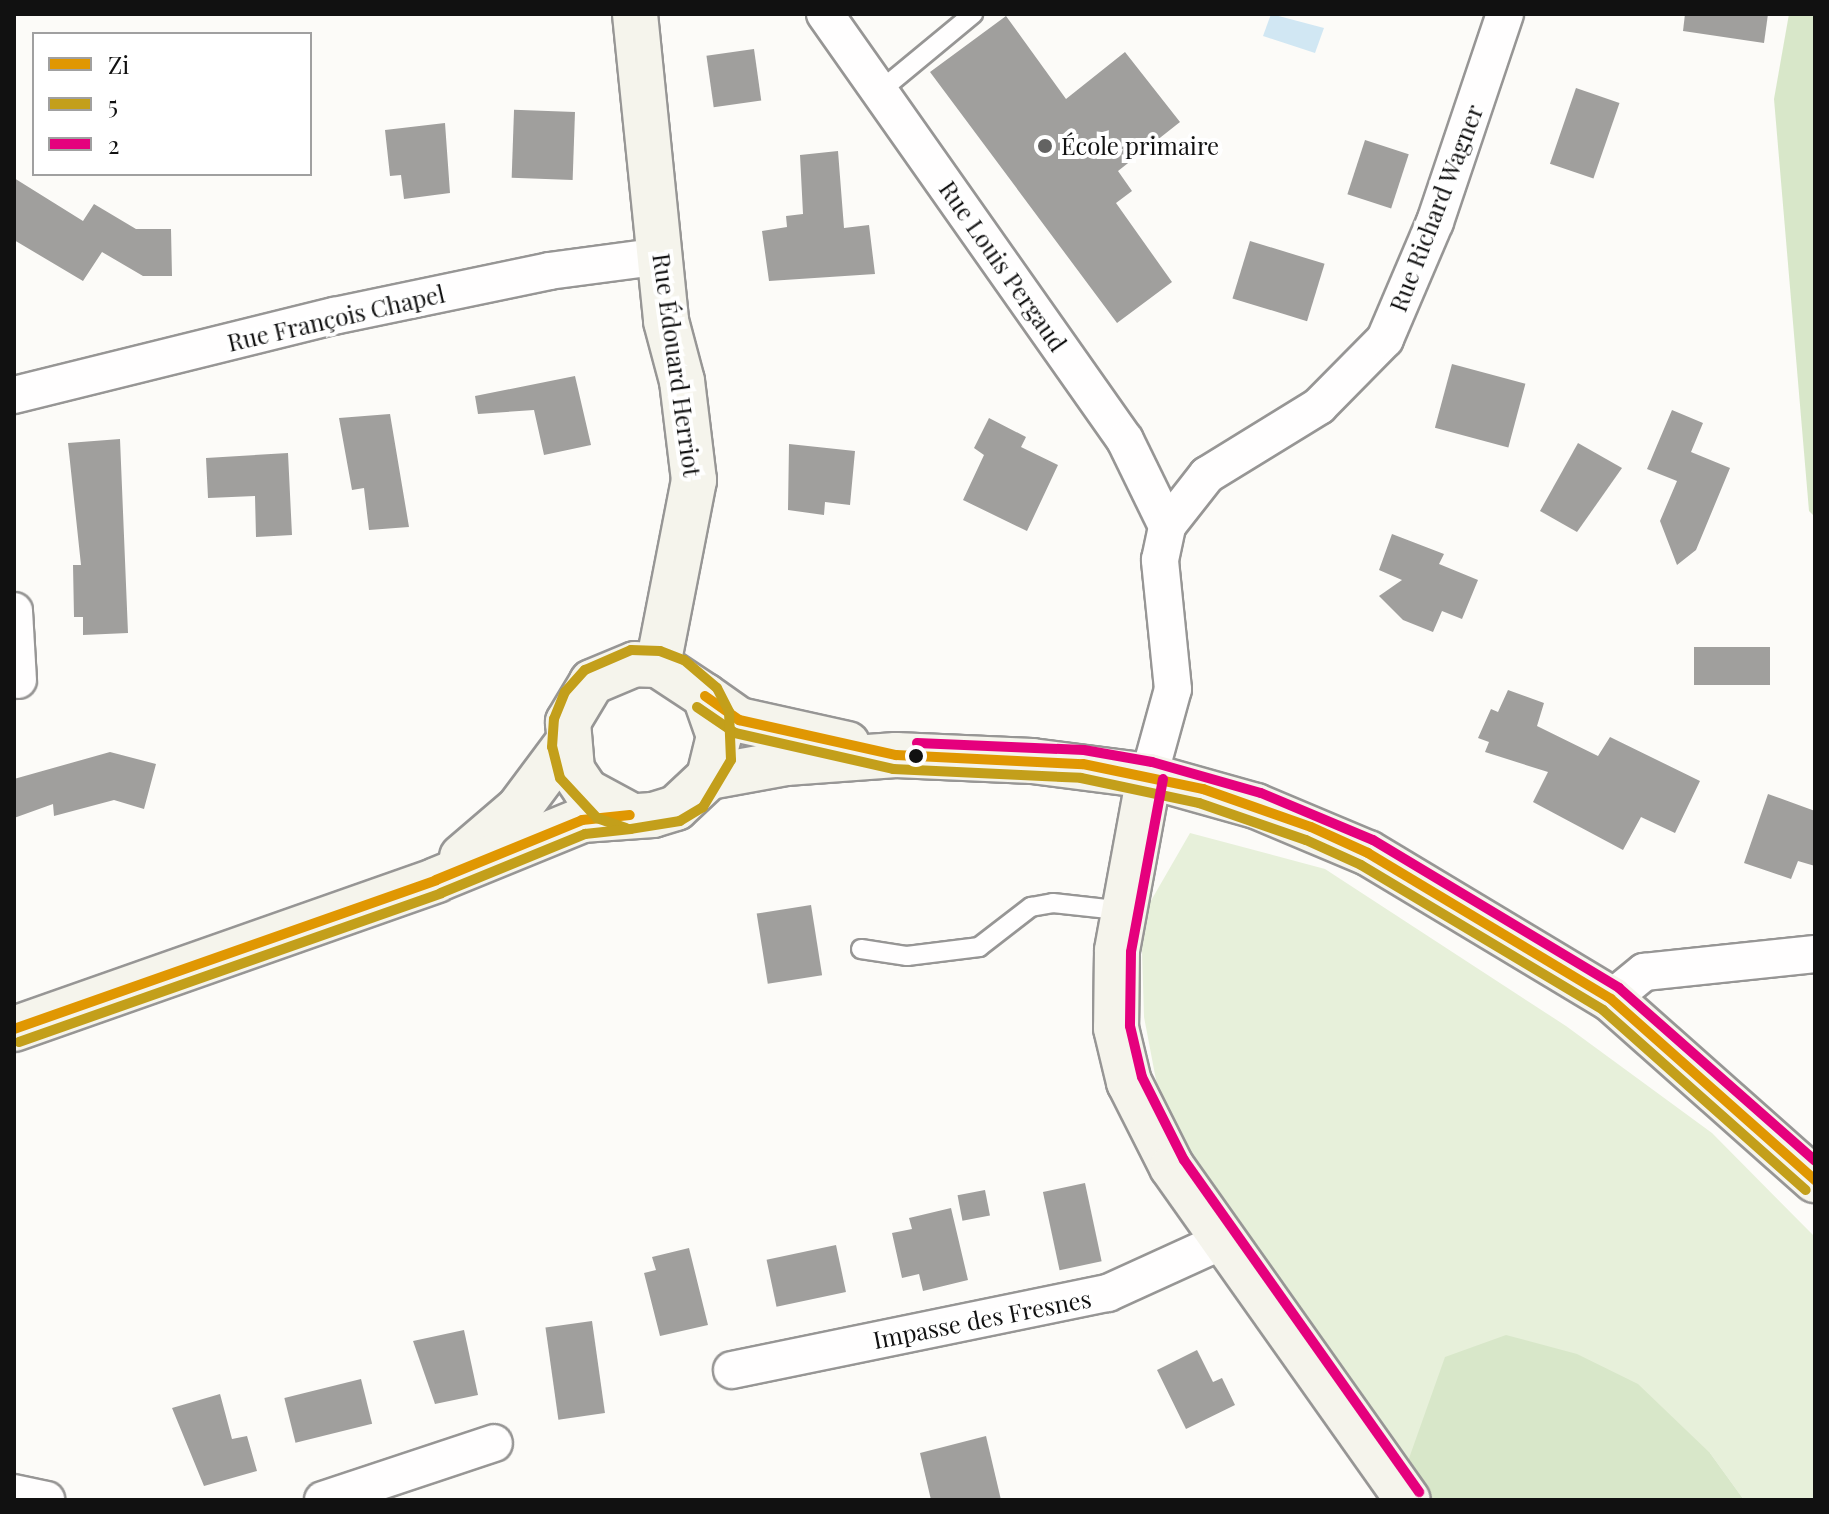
<!DOCTYPE html>
<meta charset="utf-8">
<style>
body{margin:0}
#map{position:relative;width:1829px;height:1514px;overflow:hidden;background:#fcfbf8;font-family:"Playfair Display",serif}
div>[style]{position:absolute}
.green>*{inset:0;background:#e7f0da}
.forest>*{inset:0;background:#d8e7c9}
.water>*{inset:0;background:#d1e7f3}
.building>*{inset:0;background:#a09f9d;transform-origin:0 0}
.roads{filter:drop-shadow(2px 0 #979695) drop-shadow(-2px 0 #979695) drop-shadow(0 2px #979695) drop-shadow(0 -2px #979695)}
.lane>*{height:18px;margin:-9px;padding:0 9px;transform-origin:9px;border-radius:9px;background:#fffefe}
.street>*{height:36px;margin:-18px;padding:0 18px;transform-origin:18px;border-radius:18px;background:#fffefe}
.secondary>*{height:44px;margin:-22px;padding:0 22px;transform-origin:22px;border-radius:22px;background:#f5f4ec}
.bus-1>*{height:10px;margin:-5px;padding:0 5px;transform-origin:5px;border-radius:5px;background:#e09702}
.bus-2>*{height:10px;margin:-5px;padding:0 5px;transform-origin:5px;border-radius:5px;background:#c39f1b}
.bus-3>*{height:10px;margin:-5px;padding:0 5px;transform-origin:5px;border-radius:5px;background:#e5007d}
.dots>*{width:22px;height:22px;translate:-50% -50%;box-sizing:border-box;border:4px solid #fff;border-radius:50%}
span{translate:-50% -50%;white-space:nowrap;text-align:center;line-height:1.15;-webkit-text-stroke:8px #fff;paint-order:stroke}
.poi-label{font-size:24px;color:#111}
.left{translate:0 -50%;text-align:left}
.street-label{font-size:24px;color:#111}
.frame{position:absolute;inset:0;border:16px solid #111;pointer-events:none}
.legend{position:absolute;left:32px;top:32px;width:280px;height:144px;box-sizing:border-box;background:#fff;border:2px solid #a0a0a0;margin:0;padding:10px 14px;list-style:none;font-size:24px;color:#111}
.legend li{display:flex;align-items:center;gap:16px;height:40px}
.legend b{width:40px;border:2px solid #a0a0a0}
</style>
<div id="map">
<div class="green">
<div style="clip-path:polygon(1190px 833px,1325px 869px,1566px 1026px,1712px 1133px,1815px 1237px,1815px 1500px,1744px 1500px,1710px 1453px,1402px 1478px,1164px 1122px,1144px 1017px,1141px 918px)"></div>
</div>
<div class="forest">
<div style="clip-path:polygon(1789px 14px,1815px 14px,1815px 517px,1809px 511px,1774px 99px)"></div>
<div style="clip-path:polygon(1506px 1335px,1577px 1354px,1638px 1384px,1710px 1453px,1744px 1500px,1379px 1500px,1402px 1478px,1445px 1357px)"></div>
</div>
<div class="water">
<div style="clip-path:polygon(1271px 14px,1324px 28px,1315px 53px,1263px 36px)"></div>
</div>
<div class="building">
<div style="clip-path:polygon(1685px 14px,1768px 14px,1764px 43px,1683px 31px)"></div>
<div style="clip-path:polygon(1006px 16px,1066px 99px,1125px 52px,1180px 122px,1118px 171px,1132px 191px,1116px 203px,1172px 282px,1117px 323px,930px 72px)"></div>
<div style="left:754px;top:49px;width:52px;height:48px;rotate:82deg"></div>
<div style="left:1576px;top:88px;width:46px;height:80px;rotate:19deg"></div>
<div style="left:575px;top:112px;width:68px;height:61px;rotate:92deg"></div>
<div style="clip-path:polygon(445px 123px,450px 193px,404px 199px,401px 175px,390px 176px,385px 130px)"></div>
<div style="left:1365px;top:140px;width:46px;height:57px;rotate:18deg"></div>
<div style="clip-path:polygon(838px 151px,844px 228px,869px 225px,875px 274px,769px 281px,762px 231px,787px 227px,786px 216px,803px 214px,800px 155px)"></div>
<div style="clip-path:polygon(14px 178px,83px 221px,94px 204px,136px 229px,171px 229px,172px 276px,143px 276px,102px 252px,83px 281px,14px 240px)"></div>
<div style="left:1250px;top:241px;width:78px;height:60px;rotate:17deg"></div>
<div style="left:1452px;top:364px;width:76px;height:66px;rotate:15deg"></div>
<div style="clip-path:polygon(575px 376px,591px 445px,544px 455px,534px 410px,478px 414px,475px 396px)"></div>
<div style="clip-path:polygon(1672px 410px,1703px 423px,1691px 452px,1730px 468px,1696px 550px,1677px 565px,1660px 521px,1677px 481px,1647px 469px)"></div>
<div style="clip-path:polygon(390px 414px,409px 527px,369px 530px,364px 488px,352px 490px,339px 418px)"></div>
<div style="clip-path:polygon(989px 418px,1026px 437px,1021px 447px,1058px 465px,1027px 531px,963px 500px,984px 455px,974px 448px)"></div>
<div style="clip-path:polygon(120px 439px,128px 633px,83px 635px,83px 617px,74px 617px,73px 565px,81px 565px,68px 443px)"></div>
<div style="clip-path:polygon(1578px 443px,1622px 468px,1577px 532px,1540px 511px)"></div>
<div style="clip-path:polygon(789px 444px,855px 451px,850px 505px,825px 502px,824px 515px,788px 510px)"></div>
<div style="clip-path:polygon(288px 453px,292px 535px,256px 537px,255px 496px,208px 498px,206px 458px)"></div>
<div style="clip-path:polygon(1392px 534px,1444px 554px,1439px 564px,1478px 580px,1462px 619px,1442px 611px,1433px 632px,1403px 620px,1379px 596px,1402px 580px,1379px 570px)"></div>
<div style="left:1770px;top:647px;width:38px;height:76px;rotate:90deg"></div>
<div style="clip-path:polygon(1508px 690px,1544px 703px,1537px 726px,1598px 756px,1610px 737px,1700px 781px,1675px 833px,1641px 817px,1623px 850px,1533px 802px,1548px 772px,1485px 752px,1489px 742px,1478px 738px,1491px 709px,1498px 712px)"></div>
<div style="clip-path:polygon(110px 752px,156px 764px,144px 809px,114px 800px,54px 816px,53px 804px,14px 818px,14px 779px)"></div>
<div style="clip-path:polygon(1768px 794px,1815px 811px,1815px 866px,1798px 861px,1791px 879px,1744px 863px)"></div>
<div style="left:811px;top:905px;width:71px;height:55px;rotate:81deg"></div>
<div style="left:1085px;top:1183px;width:80px;height:43px;rotate:78deg"></div>
<div style="left:985px;top:1190px;width:26px;height:28px;rotate:79deg"></div>
<div style="clip-path:polygon(951px 1208px,968px 1280px,923px 1291px,919px 1274px,902px 1278px,892px 1233px,912px 1229px,909px 1218px)"></div>
<div style="left:836px;top:1245px;width:48px;height:71px;rotate:78deg"></div>
<div style="clip-path:polygon(689px 1248px,708px 1325px,660px 1336px,644px 1273px,656px 1270px,652px 1257px)"></div>
<div style="left:592px;top:1321px;width:93px;height:47px;rotate:82deg"></div>
<div style="clip-path:polygon(464px 1330px,478px 1395px,435px 1404px,413px 1341px)"></div>
<div style="clip-path:polygon(1197px 1350px,1213px 1382px,1222px 1378px,1235px 1405px,1186px 1429px,1157px 1370px)"></div>
<div style="left:361px;top:1379px;width:46px;height:79px;rotate:76deg"></div>
<div style="clip-path:polygon(220px 1394px,232px 1439px,247px 1436px,257px 1471px,204px 1486px,172px 1408px)"></div>
<div style="clip-path:polygon(986px 1436px,1001px 1500px,931px 1500px,920px 1453px)"></div>
</div>
<div class="roads">
<div class="lane">
<div style="left:880px;top:91px;width:121px;rotate:-39.6deg"></div>
<div style="left:861px;top:949px;width:47px;rotate:8.7deg"></div>
<div style="left:907px;top:956px;width:73px;rotate:-7.1deg"></div>
<div style="left:979px;top:947px;width:66px;rotate:-37.6deg"></div>
<div style="left:1031px;top:907px;width:22px;rotate:-10deg"></div>
<div style="left:1053px;top:903px;width:72px;rotate:6.3deg"></div>
</div>
<div class="street">
<div style="left:825px;top:14px;width:521px;rotate:54.85deg"></div>
<div style="left:1125px;top:440px;width:96px;rotate:64deg"></div>
<div style="left:14px;top:395px;width:330px;rotate:-13.9deg"></div>
<div style="left:334px;top:316px;width:220px;rotate:-11.8deg"></div>
<div style="left:549px;top:271px;width:113px;rotate:-7.6deg"></div>
<div style="left:14px;top:611px;width:69px;rotate:86.7deg"></div>
<div style="left:1149px;top:776px;width:90px;rotate:-74.6deg"></div>
<div style="left:1173px;top:689px;width:130px;rotate:-95.8deg"></div>
<div style="left:1160px;top:560px;width:35px;rotate:-78deg"></div>
<div style="left:1167px;top:526px;width:65px;rotate:-51.9deg"></div>
<div style="left:1207px;top:475px;width:132px;rotate:-31.6deg"></div>
<div style="left:1319px;top:406px;width:94px;rotate:-45.4deg"></div>
<div style="left:1385px;top:339px;width:127px;rotate:-66.9deg"></div>
<div style="left:1435px;top:222px;width:219px;rotate:-71.4deg"></div>
<div style="left:1611px;top:999px;width:43px;rotate:-39.3deg"></div>
<div style="left:1644px;top:972px;width:172px;rotate:-6deg"></div>
<div style="left:732px;top:1370px;width:384px;rotate:-11.6deg"></div>
<div style="left:1108px;top:1293px;width:125px;rotate:-24.5deg"></div>
<div style="left:14px;top:1493px;width:33px;rotate:12deg"></div>
<div style="left:323px;top:1500px;width:180px;rotate:-18.4deg"></div>
</div>
<div class="secondary">
<div style="left:635px;top:14px;width:309px;rotate:84.2deg"></div>
<div style="left:666px;top:321px;width:62px;rotate:75.1deg"></div>
<div style="left:682px;top:381px;width:100px;rotate:83.1deg"></div>
<div style="left:694px;top:480px;width:188px;rotate:101deg"></div>
<div style="left:705px;top:696px;width:42px;rotate:35.2deg"></div>
<div style="left:739px;top:720px;width:111px;rotate:12.5deg"></div>
<div style="left:1149px;top:776px;width:178px;rotate:100.4deg"></div>
<div style="left:1117px;top:951px;width:77px;rotate:90.7deg"></div>
<div style="left:1116px;top:1028px;width:56px;rotate:76.5deg"></div>
<div style="left:1129px;top:1082px;width:95px;rotate:63.2deg"></div>
<div style="left:1172px;top:1167px;width:408px;rotate:54.7deg"></div>
<div style="left:709px;top:777px;width:78px;rotate:-10.3deg"></div>
<div style="left:786px;top:763px;width:110px;rotate:-4.2deg"></div>
<div style="left:896px;top:755px;width:136px;rotate:2.5deg"></div>
<div style="left:1032px;top:761px;width:118px;rotate:7.3deg"></div>
<div style="left:1149px;top:776px;width:111px;rotate:15.7deg"></div>
<div style="left:1256px;top:806px;width:121px;rotate:22.8deg"></div>
<div style="left:1368px;top:853px;width:283px;rotate:31deg"></div>
<div style="left:1611px;top:999px;width:273px;rotate:41.6deg"></div>
<div style="left:462px;top:857px;width:75px;rotate:-40.7deg"></div>
<div style="left:519px;top:808px;width:79px;rotate:-53.3deg"></div>
<div style="left:14px;top:1029px;width:448px;rotate:-19.4deg"></div>
<div style="left:436px;top:880px;width:158px;rotate:-22.3deg"></div>
<div style="left:582px;top:820px;width:71px;rotate:-4deg"></div>
<div style="left:653px;top:815px;width:24px;rotate:-17deg"></div>
<div style="left:676px;top:808px;width:45px;rotate:-43.2deg"></div>
<div style="left:709px;top:777px;width:42px;rotate:-76.3deg"></div>
<div style="left:719px;top:736px;width:42px;rotate:-109.3deg"></div>
<div style="left:705px;top:696px;width:56px;rotate:-146.6deg"></div>
<div style="left:658px;top:665px;width:23px;rotate:-178deg"></div>
<div style="left:635px;top:664px;width:47px;rotate:157.3deg"></div>
<div style="left:592px;top:682px;width:47px;rotate:121deg"></div>
<div style="left:568px;top:722px;width:48px;rotate:85.2deg"></div>
<div style="left:572px;top:770px;width:25px;rotate:56deg"></div>
<div style="left:586px;top:791px;width:50px;rotate:28.6deg"></div>
</div>
</div>
<div class="bus-1">
<div style="left:705px;top:696px;width:42px;rotate:35.2deg"></div>
<div style="left:739px;top:720px;width:161px;rotate:12.6deg"></div>
<div style="left:896px;top:755px;width:187px;rotate:2.8deg"></div>
<div style="left:1083px;top:764px;width:123px;rotate:11.8deg"></div>
<div style="left:1203px;top:789px;width:114px;rotate:19.4deg"></div>
<div style="left:1311px;top:827px;width:63px;rotate:24.5deg"></div>
<div style="left:1368px;top:853px;width:283px;rotate:31deg"></div>
<div style="left:1611px;top:999px;width:273px;rotate:41.6deg"></div>
<div style="left:14px;top:1029px;width:448px;rotate:-19.4deg"></div>
<div style="left:436px;top:880px;width:158px;rotate:-22.3deg"></div>
<div style="left:582px;top:820px;width:48px;rotate:-5.9deg"></div>
</div>
<div class="bus-2">
<div style="left:697px;top:707px;width:46px;rotate:34.4deg"></div>
<div style="left:735px;top:733px;width:162px;rotate:12.8deg"></div>
<div style="left:893px;top:769px;width:188px;rotate:2.7deg"></div>
<div style="left:1081px;top:778px;width:121px;rotate:12deg"></div>
<div style="left:1199px;top:803px;width:113px;rotate:19.1deg"></div>
<div style="left:1306px;top:840px;width:60px;rotate:24.4deg"></div>
<div style="left:1361px;top:865px;width:282px;rotate:30.9deg"></div>
<div style="left:1603px;top:1010px;width:271px;rotate:41.6deg"></div>
<div style="left:626px;top:828px;width:31px;rotate:-161deg"></div>
<div style="left:597px;top:818px;width:54px;rotate:-132.8deg"></div>
<div style="left:560px;top:778px;width:32px;rotate:-104deg"></div>
<div style="left:552px;top:747px;width:28px;rotate:-86deg"></div>
<div style="left:554px;top:719px;width:29px;rotate:-68deg"></div>
<div style="left:565px;top:692px;width:30px;rotate:-48deg"></div>
<div style="left:585px;top:670px;width:50px;rotate:-23.5deg"></div>
<div style="left:631px;top:650px;width:29px;rotate:2deg"></div>
<div style="left:660px;top:651px;width:26px;rotate:21deg"></div>
<div style="left:684px;top:660px;width:43px;rotate:40.3deg"></div>
<div style="left:717px;top:688px;width:27px;rotate:63deg"></div>
<div style="left:729px;top:712px;width:48px;rotate:87.6deg"></div>
<div style="left:731px;top:760px;width:55px;rotate:120.8deg"></div>
<div style="left:703px;top:807px;width:27px;rotate:149deg"></div>
<div style="left:680px;top:821px;width:51px;rotate:170.9deg"></div>
<div style="left:19px;top:1042px;width:448px;rotate:-19.4deg"></div>
<div style="left:441px;top:893px;width:156px;rotate:-22.3deg"></div>
<div style="left:585px;top:834px;width:46px;rotate:-6.2deg"></div>
</div>
<div class="bus-3">
<div style="left:917px;top:743px;width:167px;rotate:2.4deg"></div>
<div style="left:1084px;top:750px;width:69px;rotate:10deg"></div>
<div style="left:1152px;top:762px;width:113px;rotate:15.9deg"></div>
<div style="left:1261px;top:793px;width:121px;rotate:22.8deg"></div>
<div style="left:1373px;top:840px;width:287px;rotate:31deg"></div>
<div style="left:1619px;top:988px;width:261px;rotate:41.4deg"></div>
<div style="left:1163px;top:779px;width:176px;rotate:100.5deg"></div>
<div style="left:1131px;top:952px;width:74px;rotate:90.8deg"></div>
<div style="left:1130px;top:1026px;width:52px;rotate:76.8deg"></div>
<div style="left:1142px;top:1077px;width:93px;rotate:63.2deg"></div>
<div style="left:1184px;top:1160px;width:407px;rotate:54.7deg"></div>
</div>
<div class="dots">
<div style="left:1045px;top:146px;background:#636362"></div>
<div style="left:916px;top:756px;background:#111"></div>
</div>
<div class="poi-label">
<span class="left" style="left:1061px;top:146px">École primaire</span>
</div>
<div class="street-label">
<span style="left:1436px;top:208px;rotate:-69deg">Rue Richard Wagner</span>
<span style="left:1003px;top:266px;rotate:55deg">Rue Louis Pergaud</span>
<span style="left:336px;top:318px;rotate:-13deg">Rue François Chapel</span>
<span style="left:677px;top:365px;rotate:82deg">Rue Édouard Herriot</span>
<span style="left:982px;top:1319px;rotate:-11deg">Impasse des Fresnes</span>
</div>
<div class="frame"></div>
<ul class="legend">
<li><b style="height:10px;background:#e09702"></b>Zi</li>
<li><b style="height:10px;background:#c39f1b"></b>5</li>
<li><b style="height:10px;background:#e5007d"></b>2</li>
</ul>
</div>
